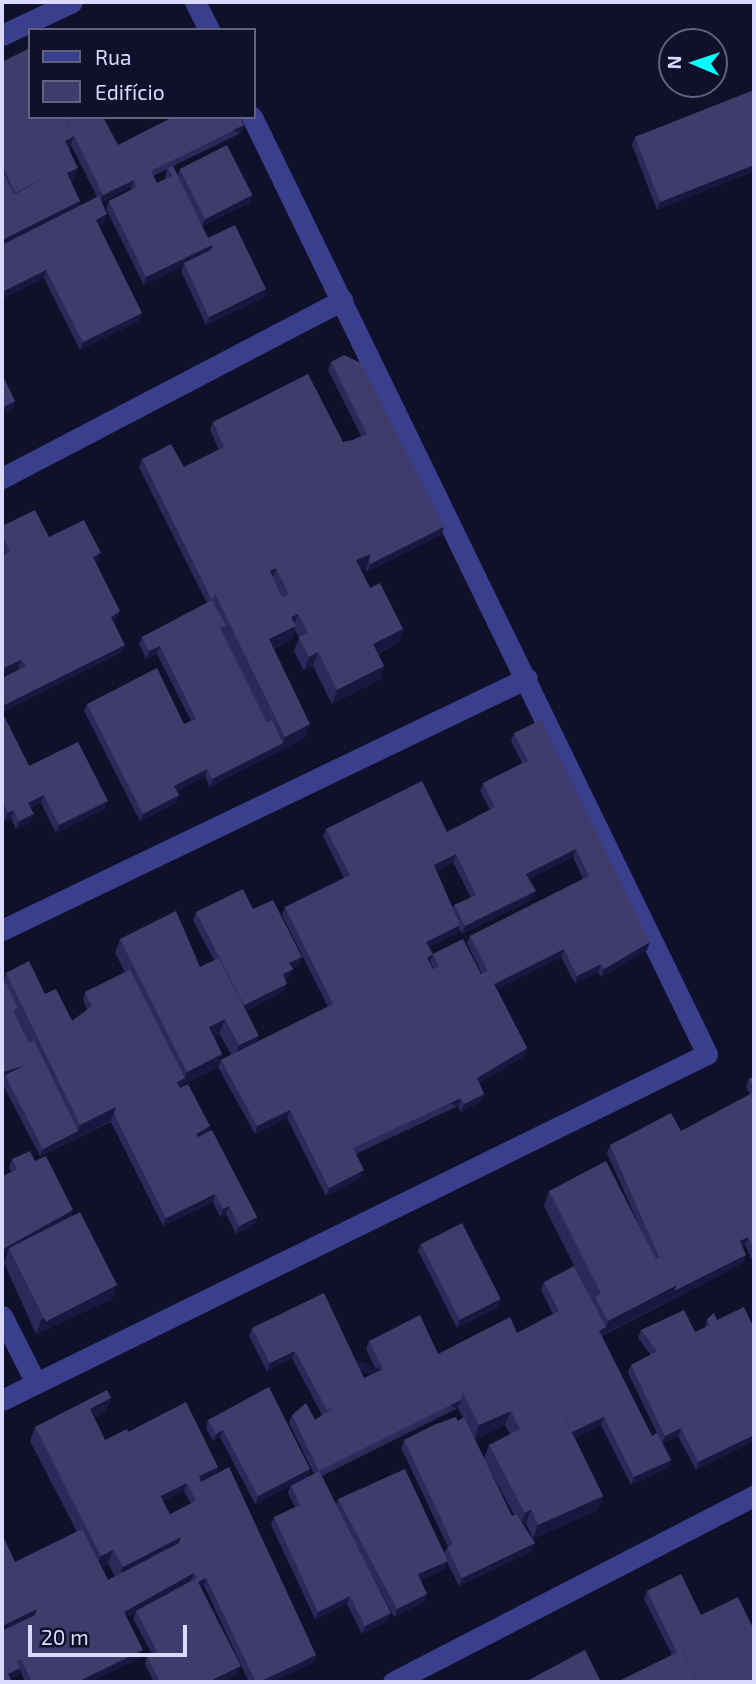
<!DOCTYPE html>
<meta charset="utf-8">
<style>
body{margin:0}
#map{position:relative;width:756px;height:1684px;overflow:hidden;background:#11102b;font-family:"Exo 2",sans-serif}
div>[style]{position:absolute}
.street>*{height:21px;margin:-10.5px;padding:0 10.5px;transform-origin:10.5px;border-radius:10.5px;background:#393f8c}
.wall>*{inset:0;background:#2c2859}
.shaded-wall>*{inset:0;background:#19173f;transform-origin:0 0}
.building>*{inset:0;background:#3f3b6b;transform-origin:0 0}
span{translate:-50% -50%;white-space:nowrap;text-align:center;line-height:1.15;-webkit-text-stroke:7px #11102b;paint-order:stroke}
.frame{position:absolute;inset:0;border:4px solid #dadaff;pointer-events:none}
.legend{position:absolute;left:28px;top:28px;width:228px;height:91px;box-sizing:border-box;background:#11102b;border:2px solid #616180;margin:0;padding:9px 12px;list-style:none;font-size:21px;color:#dadaff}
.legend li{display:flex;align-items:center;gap:14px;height:35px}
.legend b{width:35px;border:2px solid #616180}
.north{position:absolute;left:658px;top:28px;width:70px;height:70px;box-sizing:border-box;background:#11102b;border:2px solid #616180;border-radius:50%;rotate:272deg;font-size:19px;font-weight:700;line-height:28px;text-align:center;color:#dadaff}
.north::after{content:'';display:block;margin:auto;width:24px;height:32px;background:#06fffc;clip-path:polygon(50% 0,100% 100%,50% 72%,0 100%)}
.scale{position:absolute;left:28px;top:1625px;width:159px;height:32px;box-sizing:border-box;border:4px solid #dadaff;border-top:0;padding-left:9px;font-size:21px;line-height:24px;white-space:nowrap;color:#dadaff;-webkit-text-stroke:5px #11102b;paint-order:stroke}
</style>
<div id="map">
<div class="street">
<div style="left:195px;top:2px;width:31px;rotate:63deg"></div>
<div style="left:2px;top:35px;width:77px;rotate:-25.2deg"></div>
<div style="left:2px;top:478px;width:384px;rotate:-27.6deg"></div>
<div style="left:2px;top:930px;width:582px;rotate:-25.64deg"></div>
<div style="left:2px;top:1316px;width:75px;rotate:63.1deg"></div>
<div style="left:2px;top:1400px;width:785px;rotate:-26.14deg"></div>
<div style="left:707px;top:1054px;width:1042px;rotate:-115.9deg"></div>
<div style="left:393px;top:1682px;width:406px;rotate:-27.3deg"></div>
</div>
<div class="wall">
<div style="clip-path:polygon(evenodd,2px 62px,30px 117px,118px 145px,244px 125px,241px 133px,173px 166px,178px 175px,180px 169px,252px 195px,249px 203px,202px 226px,208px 238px,264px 297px,206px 325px,181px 271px,183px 266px,144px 285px,106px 209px,109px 201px,132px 189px,131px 187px,102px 202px,104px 222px,98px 225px,139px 321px,80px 350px,44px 278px,2px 299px,2px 62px,71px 145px,97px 197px,78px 207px,80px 201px,71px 183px,73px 182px,69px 150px,71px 145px,2px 62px,167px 169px,165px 176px,166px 178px,157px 183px,153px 176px,167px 169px)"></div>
<div style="clip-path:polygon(754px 90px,754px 171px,657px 210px,632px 145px,635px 137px)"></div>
<div style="clip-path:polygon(331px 362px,441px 535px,367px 572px,366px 568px,361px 570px,370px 588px,403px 629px,398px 643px,378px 654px,384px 666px,379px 680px,332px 704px,313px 666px,304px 671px,294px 651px,299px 638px,295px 630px,291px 640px,273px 649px,305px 738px,210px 787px,205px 777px,177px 791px,179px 795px,176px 803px,140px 821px,84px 711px,87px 704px,184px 724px,191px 721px,157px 654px,146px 659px,139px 644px,142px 637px,207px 603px,139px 467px,142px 459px,184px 467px,219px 450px,210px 430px,213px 422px,343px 442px,353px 440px,361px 436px,328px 370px)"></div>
<div style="clip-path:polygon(2px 526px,49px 537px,98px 561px,95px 562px,117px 619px,113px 621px,122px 652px,2px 712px,29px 766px,105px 808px,56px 833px,41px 803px,30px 808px,31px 822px,16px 829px,11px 818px,5px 821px,2px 814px,2px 678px,19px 669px,5px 555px,2px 548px)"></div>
<div style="clip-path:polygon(evenodd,514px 733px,647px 950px,601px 977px,598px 972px,575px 984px,561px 957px,497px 989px,527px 1048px,524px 1056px,479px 1083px,484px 1094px,482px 1101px,461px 1112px,458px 1106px,356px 1154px,361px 1178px,326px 1196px,287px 1118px,255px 1134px,218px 1067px,221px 1060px,231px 1054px,219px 1033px,214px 1037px,222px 1054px,216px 1068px,179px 1087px,210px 1126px,208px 1132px,257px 1217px,254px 1225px,236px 1234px,226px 1214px,220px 1217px,213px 1202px,163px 1226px,111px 1122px,40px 1156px,2px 1083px,4px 1079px,2px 1080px,2px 985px,6px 973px,45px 994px,72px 1021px,87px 1010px,83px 1000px,85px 992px,125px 972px,115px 953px,120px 939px,200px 967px,214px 960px,193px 920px,196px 912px,253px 909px,302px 957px,299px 965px,293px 968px,290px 976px,285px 979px,284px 991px,246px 1011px,257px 1042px,328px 1007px,282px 915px,285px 907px,344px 878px,323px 836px,326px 829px,447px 832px,490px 810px,480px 791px,483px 783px,522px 763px,511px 741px,514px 733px,573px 857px,583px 879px,470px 936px,467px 943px,482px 974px,481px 974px,433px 954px,430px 962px,434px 969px,433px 969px,429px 962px,430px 962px,429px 947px,458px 933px,459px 929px,462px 934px,533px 899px,529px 879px,573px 857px,514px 733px,453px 862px,471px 898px,454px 905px,453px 908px,436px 871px,453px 862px)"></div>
<div style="clip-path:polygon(evenodd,754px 1076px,754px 1264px,745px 1245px,742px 1246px,746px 1255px,743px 1263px,602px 1336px,652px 1436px,657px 1433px,628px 1373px,631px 1365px,651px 1355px,638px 1338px,641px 1330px,695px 1332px,705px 1328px,707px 1319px,754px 1328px,754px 1441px,696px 1470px,678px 1436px,663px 1443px,671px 1460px,668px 1468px,631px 1485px,601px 1425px,575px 1438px,603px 1496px,598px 1510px,533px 1539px,526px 1523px,523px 1525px,535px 1543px,532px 1551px,459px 1586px,447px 1562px,445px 1569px,421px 1580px,425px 1602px,394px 1617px,371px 1574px,388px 1621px,362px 1634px,347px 1604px,315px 1619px,271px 1525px,274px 1517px,295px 1507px,288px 1493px,290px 1486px,255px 1504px,220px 1437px,213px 1441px,206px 1428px,208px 1420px,308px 1477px,314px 1474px,289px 1423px,292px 1415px,315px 1420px,322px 1415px,292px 1358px,267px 1371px,249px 1336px,252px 1328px,364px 1378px,377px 1372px,366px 1349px,369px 1341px,438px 1354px,517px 1333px,553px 1314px,541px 1290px,544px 1282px,593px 1303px,544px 1206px,549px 1191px,641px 1230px,607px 1153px,610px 1145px,681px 1131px,750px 1095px,746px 1087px,749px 1079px,754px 1076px,458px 1408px,463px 1418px,458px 1421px,404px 1440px,401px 1448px,448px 1547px,444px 1553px,338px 1499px,336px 1504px,322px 1476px,458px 1408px,754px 1076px,505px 1425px,510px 1434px,489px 1445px,484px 1458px,475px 1439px,505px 1425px,754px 1076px,487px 1465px,514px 1515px,512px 1516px,487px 1465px)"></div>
<div style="clip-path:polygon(12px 1159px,35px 1161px,71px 1216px,112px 1299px,36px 1334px,4px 1263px,8px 1252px,2px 1256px,2px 1177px,11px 1172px,9px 1167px)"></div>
<div style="clip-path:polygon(421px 1244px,501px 1299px,498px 1307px,457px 1328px,418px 1251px)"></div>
<div style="clip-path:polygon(evenodd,106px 1412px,94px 1418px,105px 1440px,128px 1432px,218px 1467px,216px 1474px,316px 1655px,313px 1663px,272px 1682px,249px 1682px,204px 1586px,201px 1587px,238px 1674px,221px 1682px,154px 1682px,145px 1664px,147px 1657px,152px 1654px,133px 1619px,136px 1611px,126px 1617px,140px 1658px,90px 1682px,25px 1682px,20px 1670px,18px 1675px,2px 1682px,15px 1562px,77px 1532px,30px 1441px,35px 1427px,106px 1412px,184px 1491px,191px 1504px,170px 1514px,163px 1501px,184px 1491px,106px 1412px,108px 1564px,115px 1576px,108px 1580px,102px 1567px,108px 1564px)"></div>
<div style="clip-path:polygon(647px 1591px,701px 1615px,754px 1630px,672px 1655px,644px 1599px)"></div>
</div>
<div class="shaded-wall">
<div style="left:244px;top:125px;width:9px;height:104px;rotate:111deg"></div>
<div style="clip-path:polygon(74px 136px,69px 150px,65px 141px)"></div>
<div style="clip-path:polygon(754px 165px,754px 171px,657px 210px,660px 202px)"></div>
<div style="clip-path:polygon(78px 168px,73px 182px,62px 188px,67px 173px)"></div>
<div style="clip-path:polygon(134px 180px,131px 187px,100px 202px,103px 195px)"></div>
<div style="clip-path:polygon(252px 195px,249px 203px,202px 226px,205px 219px)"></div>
<div style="clip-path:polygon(80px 201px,75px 215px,2px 251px,2px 240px)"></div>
<div style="clip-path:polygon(107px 214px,104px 222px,93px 228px,96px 220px)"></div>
<div style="clip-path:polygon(212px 245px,209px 253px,184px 263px,183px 266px,144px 285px,146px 277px)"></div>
<div style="clip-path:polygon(46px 270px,44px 278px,2px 299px,2px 292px)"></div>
<div style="clip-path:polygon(266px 289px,264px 297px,206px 325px,209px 317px)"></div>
<div style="clip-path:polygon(142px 313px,139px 321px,80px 350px,83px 342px)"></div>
<div style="clip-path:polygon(15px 401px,13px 409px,2px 414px,2px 408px)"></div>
<div style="clip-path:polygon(444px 527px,441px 535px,367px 572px,370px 564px)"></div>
<div style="clip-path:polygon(353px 529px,276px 569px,274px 575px,219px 603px,217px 598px)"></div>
<div style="clip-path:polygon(101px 553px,98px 561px,90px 564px,93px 557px)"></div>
<div style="clip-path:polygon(371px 554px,366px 568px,351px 574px,356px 560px)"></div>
<div style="clip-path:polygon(120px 611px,117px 619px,108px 625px,111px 617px)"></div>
<div style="clip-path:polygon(298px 614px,293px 628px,296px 626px,291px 640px,263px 653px,269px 639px,291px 617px)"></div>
<div style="clip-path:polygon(403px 629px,398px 643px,368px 658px,373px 644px)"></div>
<div style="clip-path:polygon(125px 645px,122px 652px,2px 713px,2px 706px)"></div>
<div style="clip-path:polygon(160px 646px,157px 654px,146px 659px,149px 651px)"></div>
<div style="clip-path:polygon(318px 652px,313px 666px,304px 671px,309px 657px)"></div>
<div style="clip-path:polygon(21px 660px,19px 667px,2px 676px,2px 669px)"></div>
<div style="clip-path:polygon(384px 666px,379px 680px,332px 704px,337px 690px)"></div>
<div style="clip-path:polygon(310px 724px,305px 738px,210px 787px,212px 779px,283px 743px,285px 737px)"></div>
<div style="clip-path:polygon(207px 769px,205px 777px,172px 794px,174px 786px)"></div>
<div style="clip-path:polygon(44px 795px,41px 803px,25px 811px,28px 803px)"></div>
<div style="clip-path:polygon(179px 795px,176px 803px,140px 821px,143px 814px)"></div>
<div style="clip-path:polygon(108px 801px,105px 808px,56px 833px,59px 825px)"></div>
<div style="clip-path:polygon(13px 810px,11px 818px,5px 821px,8px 813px)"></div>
<div style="clip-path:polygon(34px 814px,31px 822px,16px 829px,19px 821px)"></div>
<div style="clip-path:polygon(576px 849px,573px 857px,524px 882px,526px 874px)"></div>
<div style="clip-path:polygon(456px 854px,453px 862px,431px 873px,434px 865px)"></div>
<div style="clip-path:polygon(536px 891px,533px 899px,462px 934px,465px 926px)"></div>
<div style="clip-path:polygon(460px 925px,458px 933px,424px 950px,426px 942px)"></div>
<div style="clip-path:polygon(650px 942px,647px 950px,601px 977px,604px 969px)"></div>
<div style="clip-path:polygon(564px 949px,561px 957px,492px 992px,494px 984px)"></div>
<div style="clip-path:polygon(433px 954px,430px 962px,424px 966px,427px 958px)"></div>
<div style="clip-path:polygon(302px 957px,299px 965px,287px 971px,289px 963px)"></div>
<div style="clip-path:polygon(601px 964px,598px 972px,575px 984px,577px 976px)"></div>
<div style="clip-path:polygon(293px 969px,290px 976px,280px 982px,283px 974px)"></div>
<div style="clip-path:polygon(287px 984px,284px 991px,241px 1013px,244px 1005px)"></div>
<div style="clip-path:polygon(225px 1019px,219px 1033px,204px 1041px,209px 1027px)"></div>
<div style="clip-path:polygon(259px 1036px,254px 1050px,234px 1059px,239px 1045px)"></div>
<div style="clip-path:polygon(527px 1048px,524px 1056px,474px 1086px,477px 1078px)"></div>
<div style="clip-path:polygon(222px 1054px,216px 1068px,174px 1090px,177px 1082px,185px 1078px,187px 1072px)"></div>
<div style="clip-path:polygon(26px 1065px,5px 1075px,4px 1079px,2px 1080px,3px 1072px)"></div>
<div style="clip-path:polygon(484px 1094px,482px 1101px,461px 1112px,464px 1104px)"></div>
<div style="left:461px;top:1098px;width:9px;height:119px;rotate:111deg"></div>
<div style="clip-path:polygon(116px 1107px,111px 1121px,40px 1156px,43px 1149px,78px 1131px,80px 1125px)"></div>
<div style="clip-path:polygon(290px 1110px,287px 1118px,255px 1134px,257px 1126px)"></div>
<div style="clip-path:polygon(210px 1126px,207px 1134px,193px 1141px,196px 1134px)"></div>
<div style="clip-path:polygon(364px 1170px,361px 1178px,326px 1196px,329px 1188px)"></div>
<div style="clip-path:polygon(215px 1194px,213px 1202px,163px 1226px,166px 1218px)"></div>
<div style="clip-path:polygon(229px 1206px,226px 1214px,220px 1217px,223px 1209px)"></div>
<div style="clip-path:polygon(73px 1210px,71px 1218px,9px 1249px,8px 1252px,2px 1256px,3px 1249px)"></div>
<div style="clip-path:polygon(257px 1217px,254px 1225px,236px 1234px,239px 1226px)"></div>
<div style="clip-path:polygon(748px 1237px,745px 1245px,737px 1249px,740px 1241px)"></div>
<div style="clip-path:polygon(746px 1255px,743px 1263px,596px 1338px,599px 1331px,606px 1327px,608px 1321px,677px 1285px)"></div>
<div style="clip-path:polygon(117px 1285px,112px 1299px,36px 1334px,41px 1320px)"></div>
<div style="clip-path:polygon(501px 1299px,498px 1307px,457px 1328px,460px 1320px)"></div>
<div style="clip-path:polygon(295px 1351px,292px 1358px,267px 1371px,270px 1363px)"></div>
<div style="clip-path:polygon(111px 1398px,106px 1412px,84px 1423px,90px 1409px)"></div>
<div style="left:461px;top:1400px;width:9px;height:159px;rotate:111deg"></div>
<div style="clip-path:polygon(511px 1411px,505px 1425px,474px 1440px,479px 1425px)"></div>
<div style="clip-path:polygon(604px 1417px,601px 1425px,566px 1442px,568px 1434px)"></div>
<div style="clip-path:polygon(681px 1428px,678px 1436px,662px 1444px,665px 1436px)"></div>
<div style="clip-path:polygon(223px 1430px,220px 1437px,213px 1441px,216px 1434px)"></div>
<div style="clip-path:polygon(754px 1435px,754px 1441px,696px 1470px,698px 1462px)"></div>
<div style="clip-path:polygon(671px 1460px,668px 1468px,631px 1485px,634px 1477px)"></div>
<div style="clip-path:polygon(218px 1467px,215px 1475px,196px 1484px,199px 1476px)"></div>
<div style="clip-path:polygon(310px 1469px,308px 1477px,255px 1504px,258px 1496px)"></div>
<div style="clip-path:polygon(187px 1483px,184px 1491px,154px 1506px,157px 1498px)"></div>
<div style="clip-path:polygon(603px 1496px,598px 1510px,533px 1539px,538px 1525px)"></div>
<div style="clip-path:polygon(531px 1509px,526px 1523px,520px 1527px,525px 1513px)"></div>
<div style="clip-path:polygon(181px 1537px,176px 1551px,118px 1581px,123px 1567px)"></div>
<div style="clip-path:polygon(535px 1543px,532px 1551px,459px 1586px,462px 1578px)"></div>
<div style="clip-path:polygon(113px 1550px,108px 1564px,96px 1570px,101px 1556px)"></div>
<div style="clip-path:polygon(448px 1561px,445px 1569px,416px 1582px,418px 1574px)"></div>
<div style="clip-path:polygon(194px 1573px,191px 1581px,121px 1619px,124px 1612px)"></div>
<div style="clip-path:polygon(206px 1578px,204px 1586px,196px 1590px,198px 1582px)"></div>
<div style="clip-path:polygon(427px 1594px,425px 1602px,394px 1617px,397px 1609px)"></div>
<div style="clip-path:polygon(350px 1596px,347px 1604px,315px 1619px,318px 1612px)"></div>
<div style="clip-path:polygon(37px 1609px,32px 1623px,2px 1638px,2px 1626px)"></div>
<div style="clip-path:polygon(391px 1613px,388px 1621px,362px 1634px,365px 1626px)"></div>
<div style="clip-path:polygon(143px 1650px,140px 1658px,90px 1682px,77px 1682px)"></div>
<div style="clip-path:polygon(316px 1655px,313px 1663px,272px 1682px,259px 1682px)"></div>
<div style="clip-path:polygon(241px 1666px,238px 1674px,221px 1682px,208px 1682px)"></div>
<div style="clip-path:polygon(20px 1668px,18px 1675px,5px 1682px,8px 1674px)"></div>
</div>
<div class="building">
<div style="clip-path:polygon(30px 48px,30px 117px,65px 117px,74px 136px,65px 141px,78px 168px,67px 173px,80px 201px,2px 240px,2px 170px,14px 195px,50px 175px,15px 193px,2px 164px,2px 62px)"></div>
<div style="clip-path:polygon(754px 90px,754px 165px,660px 202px,635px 137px)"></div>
<div style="clip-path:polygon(65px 117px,103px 117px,118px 145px,173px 117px,240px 117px,244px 125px,151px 171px,157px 183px,172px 176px,168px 168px,173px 166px,208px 238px,235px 225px,266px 289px,209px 317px,184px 263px,213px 249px,212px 245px,146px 277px,109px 201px,137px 187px,134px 180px,103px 195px)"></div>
<div style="left:227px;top:145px;width:56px;height:53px;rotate:63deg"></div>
<div style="clip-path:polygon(99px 196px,107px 214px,96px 220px,142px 313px,83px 342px,46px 270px,2px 292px,2px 245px)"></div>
<div style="clip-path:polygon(344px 355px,361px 363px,444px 527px,370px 564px,369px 560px,371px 554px,355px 523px,279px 562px,277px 568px,269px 571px,268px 567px,215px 594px,212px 600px,142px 459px,171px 444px,184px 467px,224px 447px,213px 422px,308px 374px,343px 442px,353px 440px,367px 434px,331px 362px)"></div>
<div style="clip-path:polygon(2px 374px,15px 401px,2px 408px)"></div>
<div style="clip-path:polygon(35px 510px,49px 537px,84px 520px,101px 553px,93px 557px,120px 611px,111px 617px,125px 645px,2px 706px,2px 678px,26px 666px,21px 660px,2px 669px,2px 556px,10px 552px,2px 534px,2px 526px)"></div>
<div style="clip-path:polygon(355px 523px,371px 554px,356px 560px,370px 588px,380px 583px,403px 629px,373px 644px,384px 666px,337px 690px,318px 652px,309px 657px,299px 637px,308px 633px,298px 614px,291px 617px,296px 626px,269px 639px,310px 724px,285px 737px,215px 594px,268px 567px,282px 597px,289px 594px,276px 569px,279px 562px)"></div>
<div style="clip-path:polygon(212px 600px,226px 626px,220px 628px,267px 723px,272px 720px,283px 743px,212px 779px,207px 769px,174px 786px,179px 795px,143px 814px,87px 704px,157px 668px,184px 724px,196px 719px,160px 646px,149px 651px,142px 637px)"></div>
<div style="clip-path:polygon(2px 712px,29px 766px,78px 742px,108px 801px,59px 825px,44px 795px,28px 803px,34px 814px,19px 821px,13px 810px,8px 813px,2px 800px)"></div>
<div style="clip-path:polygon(evenodd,541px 720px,650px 942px,604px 969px,601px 964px,577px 976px,564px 949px,494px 984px,527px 1048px,477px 1078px,484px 1094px,464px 1104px,461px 1098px,353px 1148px,364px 1170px,329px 1188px,290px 1110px,257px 1126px,221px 1060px,333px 1004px,285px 907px,350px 875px,326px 829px,422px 781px,447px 832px,495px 807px,483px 783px,528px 761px,514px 733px,541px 720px,576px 849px,589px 876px,470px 936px,488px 971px,481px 974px,463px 939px,433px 954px,439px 966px,433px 969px,427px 958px,433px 954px,426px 942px,460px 925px,434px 865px,456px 854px,476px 895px,454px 905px,465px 926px,536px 891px,526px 874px,576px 849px)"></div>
<div style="clip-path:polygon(243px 889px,253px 909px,273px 900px,302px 957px,289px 963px,293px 969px,283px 974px,287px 984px,244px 1005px,196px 912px)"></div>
<div style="clip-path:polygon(176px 911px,200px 967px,219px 958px,259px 1036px,239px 1045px,225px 1019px,209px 1027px,222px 1054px,187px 1072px,120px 939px)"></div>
<div style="clip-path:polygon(29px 961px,45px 994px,56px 989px,116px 1107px,80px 1125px,6px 973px)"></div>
<div style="clip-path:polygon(130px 970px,185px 1078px,177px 1082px,180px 1088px,188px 1084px,210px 1126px,196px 1134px,198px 1137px,212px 1130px,257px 1217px,239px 1226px,229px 1206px,223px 1209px,215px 1194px,166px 1218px,114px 1114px,116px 1107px,72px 1021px,92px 1006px,85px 992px)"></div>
<div style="clip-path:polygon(6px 983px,18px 1008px,13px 1011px,29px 1043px,34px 1040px,78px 1131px,43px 1149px,5px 1075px,26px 1065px,3px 1072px,2px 1069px,2px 985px)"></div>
<div style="clip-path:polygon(754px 1076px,754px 1090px,749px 1079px)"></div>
<div style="clip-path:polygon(754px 1092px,754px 1251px,748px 1237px,740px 1241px,746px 1255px,674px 1291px,677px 1285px,662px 1256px,659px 1257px,610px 1145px,671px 1113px,681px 1131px)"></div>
<div style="clip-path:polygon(30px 1151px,35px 1161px,46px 1156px,73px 1210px,3px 1249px,2px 1245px,2px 1177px,17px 1169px,12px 1159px)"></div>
<div style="clip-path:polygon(606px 1161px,656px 1259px,662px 1256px,677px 1285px,608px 1321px,595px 1297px,601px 1293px,549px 1191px)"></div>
<div style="left:80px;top:1212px;width:82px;height:80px;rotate:63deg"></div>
<div style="left:462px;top:1223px;width:85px;height:46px;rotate:63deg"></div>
<div style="clip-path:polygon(574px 1266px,606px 1327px,599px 1331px,652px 1436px,657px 1433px,671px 1460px,634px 1477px,604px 1417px,572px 1432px,535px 1357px,463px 1393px,461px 1400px,319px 1471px,292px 1415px,306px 1403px,315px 1420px,336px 1406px,327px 1410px,295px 1351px,270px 1363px,252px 1328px,324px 1293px,364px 1378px,383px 1369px,369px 1341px,420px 1315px,438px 1354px,510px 1317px,517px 1333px,559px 1311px,544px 1282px)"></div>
<div style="clip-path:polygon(744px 1307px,754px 1328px,754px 1435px,698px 1462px,681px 1428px,665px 1436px,631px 1365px,657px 1351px,641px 1330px,684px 1310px,695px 1332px,710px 1325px,707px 1319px,714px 1313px,717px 1320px)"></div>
<div style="clip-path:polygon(535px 1357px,603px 1496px,538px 1525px,531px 1509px,525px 1513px,489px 1445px,520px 1429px,511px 1411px,479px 1425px,463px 1393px)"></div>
<div style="clip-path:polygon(269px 1387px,310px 1469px,258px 1496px,223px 1430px,216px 1434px,208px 1420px)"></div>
<div style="clip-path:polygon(107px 1390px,111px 1398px,90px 1409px,105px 1440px,127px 1429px,181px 1537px,123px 1567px,113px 1550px,101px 1556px,35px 1427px)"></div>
<div style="clip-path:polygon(186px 1402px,218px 1467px,199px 1476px,201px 1482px,229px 1467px,316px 1655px,259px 1682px,256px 1682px,206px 1578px,198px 1582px,241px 1666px,208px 1682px,160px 1682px,147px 1657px,157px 1651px,136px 1611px,197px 1578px,194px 1573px,124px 1612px,143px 1650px,77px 1682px,32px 1682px,21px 1659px,17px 1661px,20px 1668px,8px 1674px,12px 1682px,2px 1682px,2px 1631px,35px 1615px,37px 1609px,15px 1562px,82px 1529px,108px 1580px,179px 1543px,181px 1537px,170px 1514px,196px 1501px,187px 1483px,160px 1496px,128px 1432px)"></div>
<div style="clip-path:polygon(456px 1417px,458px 1421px,464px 1417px,512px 1516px,516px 1514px,535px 1543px,462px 1578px,447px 1547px,453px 1544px,404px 1440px,436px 1424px)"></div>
<div style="clip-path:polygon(405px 1469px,448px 1561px,418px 1574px,427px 1594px,397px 1609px,338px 1499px)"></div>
<div style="clip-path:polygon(319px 1471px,391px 1613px,365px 1626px,350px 1596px,318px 1612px,274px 1517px,300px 1505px,291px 1486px)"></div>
<div style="clip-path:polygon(3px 1536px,37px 1609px,2px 1626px,2px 1537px)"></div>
<div style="clip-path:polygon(681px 1574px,701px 1615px,738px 1597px,754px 1630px,754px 1682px,697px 1682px,682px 1650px,677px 1652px,647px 1591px)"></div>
<div style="clip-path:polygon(585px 1650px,601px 1682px,525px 1682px)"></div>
<div style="clip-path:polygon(682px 1650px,697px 1682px,617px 1682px)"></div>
</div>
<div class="frame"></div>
<ul class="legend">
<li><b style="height:9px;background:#393f8c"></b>Rua</li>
<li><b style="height:19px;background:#3f3b6b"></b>Edifício</li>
</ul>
<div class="north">N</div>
<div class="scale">20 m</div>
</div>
